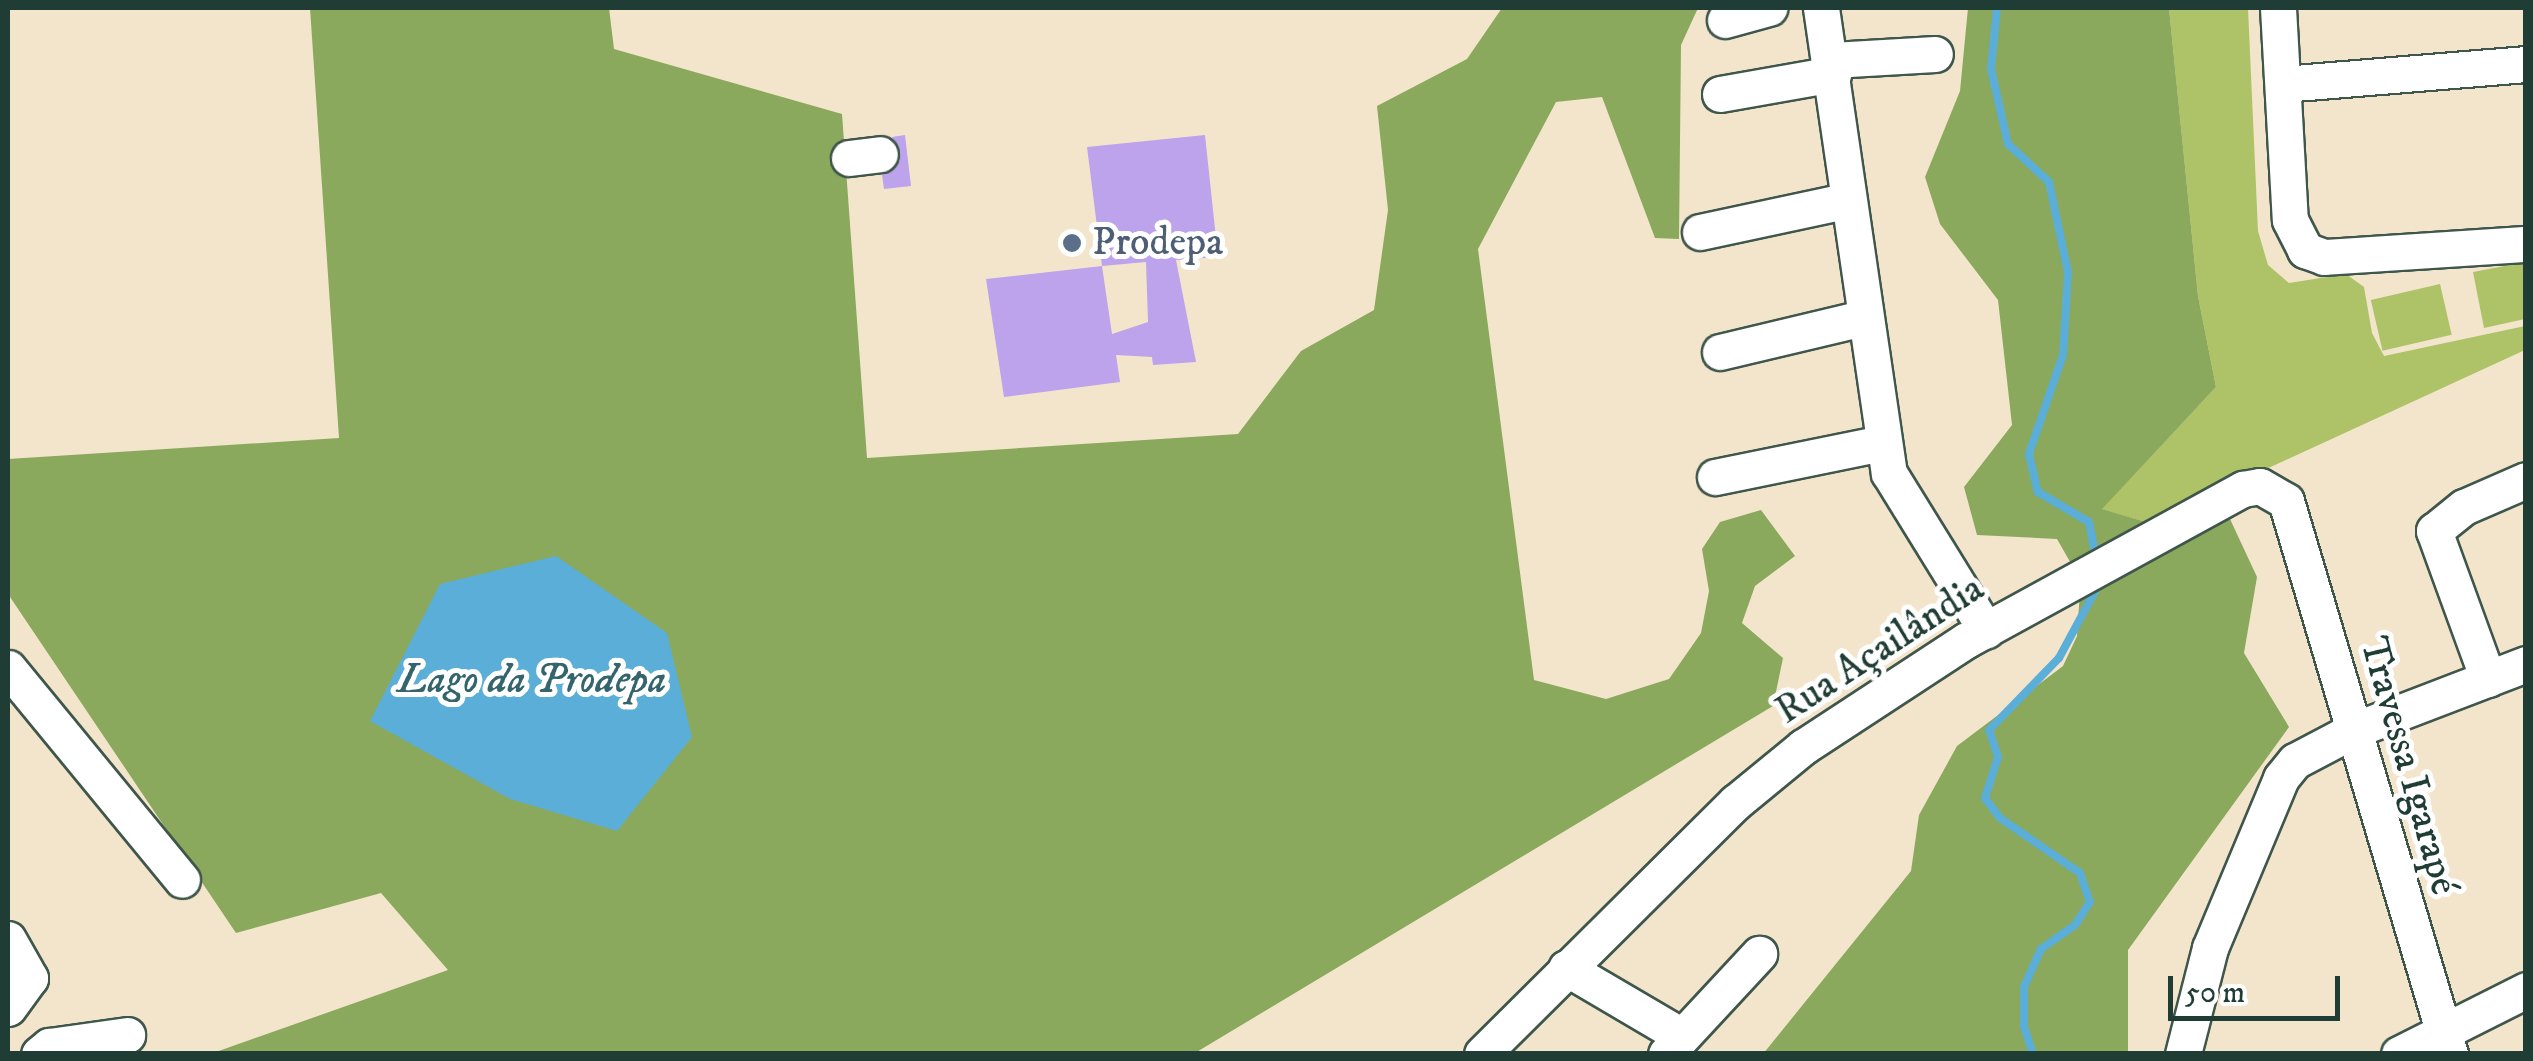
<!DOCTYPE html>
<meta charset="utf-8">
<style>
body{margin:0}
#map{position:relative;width:2533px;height:1061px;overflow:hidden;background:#f3e5cc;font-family:"IM FELL DW Pica",serif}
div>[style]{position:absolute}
.green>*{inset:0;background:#aec367;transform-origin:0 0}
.forest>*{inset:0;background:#8aa95c}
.water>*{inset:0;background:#5baed7}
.stream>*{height:8px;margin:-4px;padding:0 4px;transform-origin:4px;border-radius:4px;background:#5baed7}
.building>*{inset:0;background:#bda2ec}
.roads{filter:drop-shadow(2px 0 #3f564b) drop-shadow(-2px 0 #3f564b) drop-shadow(0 2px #3f564b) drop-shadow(0 -2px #3f564b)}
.minor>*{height:35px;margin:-17.5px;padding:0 17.5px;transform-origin:17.5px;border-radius:17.5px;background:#fff}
.dots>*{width:28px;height:28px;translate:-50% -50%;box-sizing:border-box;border:5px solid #fff;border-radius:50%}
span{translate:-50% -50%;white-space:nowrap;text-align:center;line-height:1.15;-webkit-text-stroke:10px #fff;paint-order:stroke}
.service-label{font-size:40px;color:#4e5e75}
.left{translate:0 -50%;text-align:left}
.street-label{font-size:40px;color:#1f3d34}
.water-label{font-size:42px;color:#34656d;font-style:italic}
.frame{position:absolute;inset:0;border:10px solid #1f3d34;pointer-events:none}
.scale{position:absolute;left:2168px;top:976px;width:172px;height:45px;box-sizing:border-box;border:5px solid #1f3d34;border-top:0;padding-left:12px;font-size:30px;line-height:35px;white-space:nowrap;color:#1f3d34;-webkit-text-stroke:8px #fff;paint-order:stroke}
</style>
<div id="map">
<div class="green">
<div style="clip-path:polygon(2169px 8px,2248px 8px,2258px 231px,2268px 265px,2289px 283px,2346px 274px,2364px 287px,2372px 333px,2384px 356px,2525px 326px,2525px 350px,2149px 523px,2101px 509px,2216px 387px,2198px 296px)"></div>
<div style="clip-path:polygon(2525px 262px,2525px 319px,2484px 328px,2473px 272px)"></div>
<div style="left:2440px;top:284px;width:52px;height:71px;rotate:77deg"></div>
</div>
<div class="forest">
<div style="clip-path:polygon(310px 8px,609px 8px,614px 49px,842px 114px,867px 458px,1238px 434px,1301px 351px,1374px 310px,1388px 210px,1377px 106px,1467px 59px,1502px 8px,1698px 8px,1681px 45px,1679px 239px,1655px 238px,1602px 97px,1556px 102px,1478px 249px,1534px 680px,1606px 699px,1669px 679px,1701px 633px,1709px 591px,1702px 549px,1720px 522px,1761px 510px,1795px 556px,1755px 586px,1742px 623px,1783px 658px,1773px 706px,1195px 1053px,213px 1053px,448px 970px,381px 893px,236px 933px,8px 594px,8px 459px,339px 438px)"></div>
<div style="clip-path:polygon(1968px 8px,2169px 8px,2198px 296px,2216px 387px,2102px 509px,2149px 523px,2073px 567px,2057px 539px,1977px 535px,1964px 487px,2012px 425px,1998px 300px,1940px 224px,1925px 177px,1960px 91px)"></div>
<div style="clip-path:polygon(2230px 519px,2257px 577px,2244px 653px,2289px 727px,2128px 950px,2128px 1053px,1763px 1054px,1911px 871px,1919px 815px,1957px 746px,2063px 666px,2077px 636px,2080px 591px)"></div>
</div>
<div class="water">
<div style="clip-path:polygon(556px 556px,667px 633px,692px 737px,617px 831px,510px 799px,370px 721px,440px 584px)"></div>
</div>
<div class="stream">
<div style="left:1997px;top:8px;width:61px;rotate:95.6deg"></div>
<div style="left:1991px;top:69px;width:77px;rotate:77.2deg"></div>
<div style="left:2008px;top:144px;width:56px;rotate:42.8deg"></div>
<div style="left:2049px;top:182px;width:92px;rotate:78.1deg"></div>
<div style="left:2068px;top:272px;width:83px;rotate:93.4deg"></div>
<div style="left:2063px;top:355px;width:105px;rotate:109deg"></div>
<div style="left:2029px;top:454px;width:39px;rotate:77deg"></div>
<div style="left:2038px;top:492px;width:59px;rotate:30.5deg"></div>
<div style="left:2089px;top:522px;width:37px;rotate:79deg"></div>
<div style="left:2033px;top:1054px;width:28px;rotate:-108deg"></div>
<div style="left:2024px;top:1027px;width:40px;rotate:-90deg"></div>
<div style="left:2024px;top:987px;width:42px;rotate:-65.9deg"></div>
<div style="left:2041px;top:949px;width:42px;rotate:-35.2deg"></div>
<div style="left:2075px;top:925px;width:27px;rotate:-57deg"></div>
<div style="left:2090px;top:902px;width:31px;rotate:-109deg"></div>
<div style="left:2080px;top:873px;width:97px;rotate:-145.5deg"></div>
<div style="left:2000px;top:818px;width:25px;rotate:-127deg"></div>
<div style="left:1985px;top:798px;width:43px;rotate:-72.4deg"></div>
<div style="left:1998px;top:757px;width:28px;rotate:-108deg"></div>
<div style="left:1989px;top:730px;width:100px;rotate:-45.8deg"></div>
<div style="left:2059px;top:658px;width:86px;rotate:-61.7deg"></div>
</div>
<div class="building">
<div style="clip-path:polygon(905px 135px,911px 186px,884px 189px,882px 175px,900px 161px,892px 137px)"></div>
<div style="clip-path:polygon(evenodd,1205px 135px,1218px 257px,1176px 260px,1196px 362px,1153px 365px,1152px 357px,1116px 355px,1120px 382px,1004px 397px,986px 279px,1102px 266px,1087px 147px,1205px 135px,1146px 262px,1148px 322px,1112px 334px,1102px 266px,1146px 262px)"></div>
</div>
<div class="roads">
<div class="minor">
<div style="left:1821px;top:8px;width:470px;rotate:81.7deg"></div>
<div style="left:1889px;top:473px;width:185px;rotate:58.3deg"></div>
<div style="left:2278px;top:8px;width:212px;rotate:86.8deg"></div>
<div style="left:2290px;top:220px;width:34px;rotate:63deg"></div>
<div style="left:2305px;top:250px;width:20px;rotate:20deg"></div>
<div style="left:2324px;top:257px;width:202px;rotate:-3.7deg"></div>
<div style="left:1725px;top:20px;width:46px;rotate:-15.3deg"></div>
<div style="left:1832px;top:60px;width:103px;rotate:-3.3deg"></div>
<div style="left:2283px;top:84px;width:244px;rotate:-4.7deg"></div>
<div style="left:1720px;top:94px;width:115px;rotate:-10deg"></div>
<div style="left:849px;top:158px;width:31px;rotate:-7deg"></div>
<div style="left:1700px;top:232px;width:148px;rotate:-12.1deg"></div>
<div style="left:1720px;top:352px;width:147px;rotate:-13.4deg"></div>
<div style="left:1715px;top:477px;width:170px;rotate:-11.5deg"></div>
<div style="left:8px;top:668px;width:274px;rotate:50.6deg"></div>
<div style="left:2488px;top:679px;width:158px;rotate:-110deg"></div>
<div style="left:2434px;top:531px;width:38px;rotate:-39deg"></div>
<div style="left:2464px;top:507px;width:68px;rotate:-23.5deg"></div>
<div style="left:8px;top:939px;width:45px;rotate:60.6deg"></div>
<div style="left:30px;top:978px;width:37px;rotate:126deg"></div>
<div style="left:1566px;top:968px;width:132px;rotate:30.4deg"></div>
<div style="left:39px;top:1054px;width:13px;rotate:-39deg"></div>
<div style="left:49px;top:1046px;width:79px;rotate:-8deg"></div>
<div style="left:1482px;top:1054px;width:358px;rotate:-44.8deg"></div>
<div style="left:1736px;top:802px;width:87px;rotate:-39.4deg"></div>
<div style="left:1803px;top:747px;width:194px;rotate:-33.2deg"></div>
<div style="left:1965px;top:641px;width:317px;rotate:-28.7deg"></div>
<div style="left:2243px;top:489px;width:17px;rotate:-10deg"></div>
<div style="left:2260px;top:486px;width:30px;rotate:30deg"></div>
<div style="left:2286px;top:501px;width:577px;rotate:73.48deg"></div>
<div style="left:1666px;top:1054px;width:137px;rotate:-47.1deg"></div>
<div style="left:2183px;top:1054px;width:109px;rotate:-75.7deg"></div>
<div style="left:2210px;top:948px;width:184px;rotate:-67.3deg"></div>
<div style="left:2281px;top:778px;width:22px;rotate:-51deg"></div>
<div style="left:2295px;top:761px;width:67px;rotate:-27.7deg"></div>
<div style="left:2354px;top:730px;width:184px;rotate:-21deg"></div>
<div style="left:2399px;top:1054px;width:142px;rotate:-26.7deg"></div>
</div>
</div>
<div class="dots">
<div style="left:1072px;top:243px;background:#5c6f8a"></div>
</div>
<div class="service-label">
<span class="left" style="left:1092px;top:243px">Prodepa</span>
</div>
<div class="street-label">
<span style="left:1880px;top:650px;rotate:-33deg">Rua Açailândia</span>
<span style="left:2408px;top:766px;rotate:74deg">Travessa Igarapé</span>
</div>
<div class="water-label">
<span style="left:532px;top:680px">Lago da Prodepa</span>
</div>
<div class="frame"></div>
<div class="scale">50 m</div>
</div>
